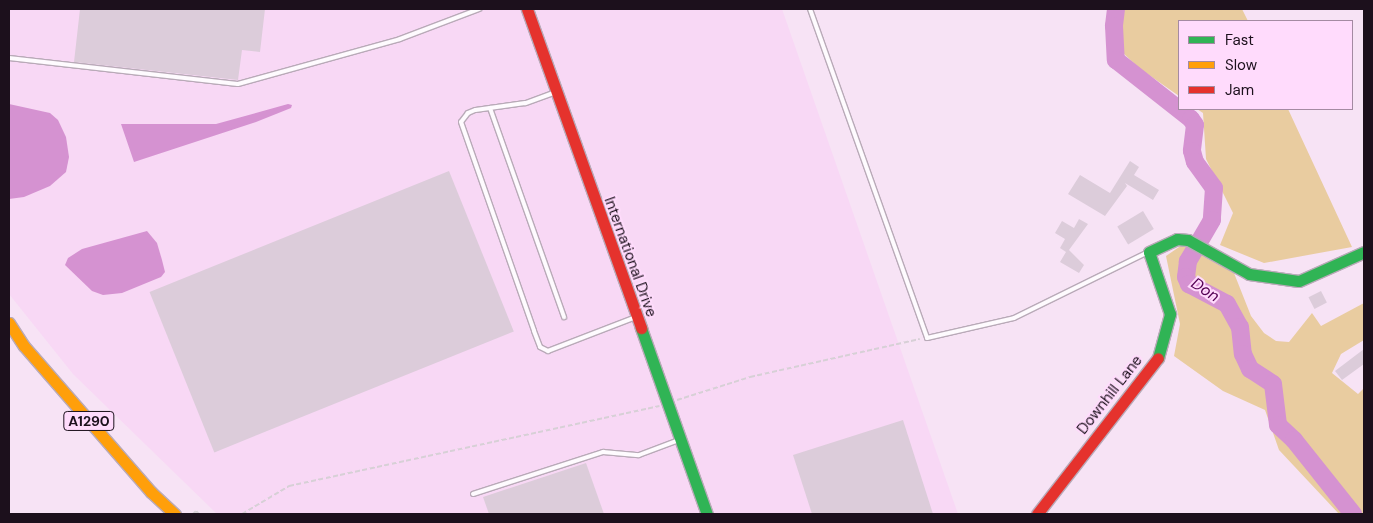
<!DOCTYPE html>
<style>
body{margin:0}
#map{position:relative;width:1373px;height:523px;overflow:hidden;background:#f7e3f5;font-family:"DM Sans",sans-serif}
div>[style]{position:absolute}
.built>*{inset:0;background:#f8d8f5}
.green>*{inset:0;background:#e9cca0}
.water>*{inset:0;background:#d592d1}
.river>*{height:18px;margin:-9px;padding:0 9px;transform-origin:9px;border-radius:9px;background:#d592d1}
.building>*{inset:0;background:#dcccda;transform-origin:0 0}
.path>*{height:2px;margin-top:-1px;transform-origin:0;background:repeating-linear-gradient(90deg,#d7d0d6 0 5px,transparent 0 7.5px)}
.roads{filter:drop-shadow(1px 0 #b9aab8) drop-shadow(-1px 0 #b9aab8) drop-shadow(0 1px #b9aab8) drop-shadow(0 -1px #b9aab8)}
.lane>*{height:4px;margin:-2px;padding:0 2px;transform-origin:2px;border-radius:2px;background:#fefbfe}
.fast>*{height:11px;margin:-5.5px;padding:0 5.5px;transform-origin:5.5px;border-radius:5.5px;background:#30b455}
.slow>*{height:11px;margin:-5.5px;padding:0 5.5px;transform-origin:5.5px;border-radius:5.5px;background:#ff9f0a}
.jam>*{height:11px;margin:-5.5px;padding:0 5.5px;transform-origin:5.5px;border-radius:5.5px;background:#e5322d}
span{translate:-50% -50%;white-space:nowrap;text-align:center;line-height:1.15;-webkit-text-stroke:4px #ffdbfc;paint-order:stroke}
.shield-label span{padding:1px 4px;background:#ffdbfc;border:1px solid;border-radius:4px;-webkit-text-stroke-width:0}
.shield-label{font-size:14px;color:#1c101c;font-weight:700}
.street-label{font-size:15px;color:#1c101c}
.water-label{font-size:16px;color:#540054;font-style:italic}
.frame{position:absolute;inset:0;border:10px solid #1c101c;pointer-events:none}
.legend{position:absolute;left:1178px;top:20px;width:175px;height:90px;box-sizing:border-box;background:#ffdbfc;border:1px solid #a48aa2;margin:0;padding:6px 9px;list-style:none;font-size:15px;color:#1c101c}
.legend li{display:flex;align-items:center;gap:10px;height:25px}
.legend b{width:25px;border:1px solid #a48aa2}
</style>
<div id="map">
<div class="built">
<div style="clip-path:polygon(9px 9px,782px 9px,958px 514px,217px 514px,73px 374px,9px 294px)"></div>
</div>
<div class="green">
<div style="clip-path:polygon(1123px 9px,1242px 9px,1248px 21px,1179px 21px,1179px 96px,1139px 68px,1122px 52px)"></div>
<div style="clip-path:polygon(1197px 109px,1288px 109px,1352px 247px,1264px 263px,1220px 245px,1233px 213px,1206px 159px,1203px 113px)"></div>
<div style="clip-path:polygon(1182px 245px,1234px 273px,1251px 316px,1264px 333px,1276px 341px,1289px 342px,1312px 313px,1321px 326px,1364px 303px,1364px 340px,1341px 354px,1332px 373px,1358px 394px,1364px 388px,1364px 514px,1339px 514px,1279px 450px,1265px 410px,1223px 391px,1174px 356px,1180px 324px,1166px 256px)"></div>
</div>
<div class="water">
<div style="clip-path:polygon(9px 104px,50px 113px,58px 120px,66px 137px,69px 157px,66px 172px,50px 186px,24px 197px,9px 199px)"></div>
<div style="clip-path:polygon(288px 104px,292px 105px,291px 108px,256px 122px,134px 162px,121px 124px,216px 124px)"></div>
<div style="clip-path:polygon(147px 231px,157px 243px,162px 260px,165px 272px,161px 277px,122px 293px,103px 295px,92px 291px,65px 265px,68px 258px,82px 249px)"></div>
</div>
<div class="river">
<div style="left:1116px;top:9px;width:17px;rotate:97deg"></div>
<div style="left:1114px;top:26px;width:34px;rotate:87deg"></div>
<div style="left:1116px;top:60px;width:95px;rotate:38.2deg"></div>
<div style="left:1191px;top:119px;width:7px;rotate:56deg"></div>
<div style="left:1195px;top:125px;width:26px;rotate:97deg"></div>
<div style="left:1192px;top:151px;width:11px;rotate:75deg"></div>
<div style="left:1195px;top:162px;width:32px;rotate:54deg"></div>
<div style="left:1214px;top:188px;width:32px;rotate:94deg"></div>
<div style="left:1212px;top:220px;width:48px;rotate:120.3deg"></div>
<div style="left:1188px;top:261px;width:16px;rotate:97deg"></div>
<div style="left:1186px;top:277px;width:8px;rotate:67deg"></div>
<div style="left:1189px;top:284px;width:43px;rotate:27.8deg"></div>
<div style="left:1227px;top:304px;width:26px;rotate:61deg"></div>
<div style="left:1240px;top:327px;width:27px;rotate:84deg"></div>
<div style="left:1243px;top:354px;width:17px;rotate:65deg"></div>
<div style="left:1250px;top:369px;width:27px;rotate:33deg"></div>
<div style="left:1273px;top:384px;width:41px;rotate:83deg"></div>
<div style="left:1278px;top:425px;width:22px;rotate:43deg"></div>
<div style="left:1294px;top:440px;width:95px;rotate:51.4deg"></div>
</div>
<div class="building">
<div style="clip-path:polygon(80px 9px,265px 9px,260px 52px,242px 50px,238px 80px,74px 62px)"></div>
<div style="clip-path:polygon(1130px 161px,1139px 167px,1134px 175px,1159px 190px,1153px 200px,1125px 183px,1127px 186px,1105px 216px,1068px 194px,1080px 175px,1110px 193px)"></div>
<div style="left:449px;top:171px;width:173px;height:323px;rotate:68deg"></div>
<div style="left:1143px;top:211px;width:21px;height:30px;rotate:59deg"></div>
<div style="clip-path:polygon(1079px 219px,1088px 224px,1069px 250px,1084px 265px,1079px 273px,1060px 262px,1066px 252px,1060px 248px,1065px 239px,1055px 233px,1062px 221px,1074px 228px)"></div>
<div style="left:1321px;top:291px;width:13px;height:14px;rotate:63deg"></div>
<div style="clip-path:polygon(1364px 349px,1364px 364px,1342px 380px,1335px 371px)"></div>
<div style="clip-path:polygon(903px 420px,933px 514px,812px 514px,793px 455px)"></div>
<div style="clip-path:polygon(586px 463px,604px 514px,489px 514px,483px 497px)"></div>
</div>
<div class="path">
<div style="left:677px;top:400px;width:77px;rotate:-17.5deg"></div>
<div style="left:750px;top:377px;width:174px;rotate:-12.6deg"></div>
<div style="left:193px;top:514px;width:4px;rotate:-45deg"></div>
<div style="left:196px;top:511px;width:4px;rotate:45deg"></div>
<div style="left:242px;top:514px;width:55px;rotate:-30.8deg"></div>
<div style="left:289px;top:486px;width:379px;rotate:-12.2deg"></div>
</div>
<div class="roads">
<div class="lane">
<div style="left:810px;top:9px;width:349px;rotate:70.4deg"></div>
<div style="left:927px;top:338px;width:89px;rotate:-12.9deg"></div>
<div style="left:1014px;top:318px;width:149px;rotate:-26.2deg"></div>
<div style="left:9px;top:58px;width:230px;rotate:6.5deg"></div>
<div style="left:238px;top:84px;width:168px;rotate:-15.5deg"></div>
<div style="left:400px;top:39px;width:85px;rotate:-20.8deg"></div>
<div style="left:556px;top:92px;width:33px;rotate:160deg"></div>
<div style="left:525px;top:103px;width:50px;rotate:172deg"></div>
<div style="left:475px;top:110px;width:8px;rotate:157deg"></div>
<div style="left:468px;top:113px;width:11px;rotate:128deg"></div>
<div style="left:461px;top:122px;width:221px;rotate:70.7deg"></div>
<div style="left:534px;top:331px;width:17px;rotate:69deg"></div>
<div style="left:540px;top:347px;width:9px;rotate:27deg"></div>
<div style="left:548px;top:351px;width:94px;rotate:-21.1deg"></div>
<div style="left:490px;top:108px;width:222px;rotate:70.5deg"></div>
<div style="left:473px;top:494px;width:137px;rotate:-17.9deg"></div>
<div style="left:603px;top:452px;width:36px;rotate:5deg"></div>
<div style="left:639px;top:455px;width:43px;rotate:-20.6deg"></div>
</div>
<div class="fast">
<div style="left:641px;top:328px;width:197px;rotate:70.5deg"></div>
<div style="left:1158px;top:358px;width:46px;rotate:-74.7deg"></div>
<div style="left:1170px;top:314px;width:65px;rotate:-108.7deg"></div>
<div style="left:1149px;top:252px;width:31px;rotate:-25deg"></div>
<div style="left:1177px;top:239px;width:11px;rotate:5deg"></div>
<div style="left:1188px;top:240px;width:70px;rotate:29.1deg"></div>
<div style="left:1249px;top:274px;width:50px;rotate:8deg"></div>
<div style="left:1299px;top:281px;width:71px;rotate:-24deg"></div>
</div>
<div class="slow">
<div style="left:9px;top:323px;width:27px;rotate:57deg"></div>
<div style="left:24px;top:346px;width:194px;rotate:49deg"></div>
<div style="left:151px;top:492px;width:33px;rotate:43deg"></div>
</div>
<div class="jam">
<div style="left:527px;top:9px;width:339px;rotate:70.3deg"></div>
<div style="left:1037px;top:514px;width:197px;rotate:-52.2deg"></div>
</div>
</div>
<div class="shield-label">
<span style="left:89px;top:421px">A1290</span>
</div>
<div class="street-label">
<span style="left:630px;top:257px;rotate:70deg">International Drive</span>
<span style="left:1110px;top:395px;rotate:-52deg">Downhill Lane</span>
</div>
<div class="water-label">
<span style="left:1205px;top:290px;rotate:33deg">Don</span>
</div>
<div class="frame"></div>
<ul class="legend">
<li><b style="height:6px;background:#30b455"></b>Fast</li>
<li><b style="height:6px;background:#ff9f0a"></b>Slow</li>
<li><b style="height:6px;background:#e5322d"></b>Jam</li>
</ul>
</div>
